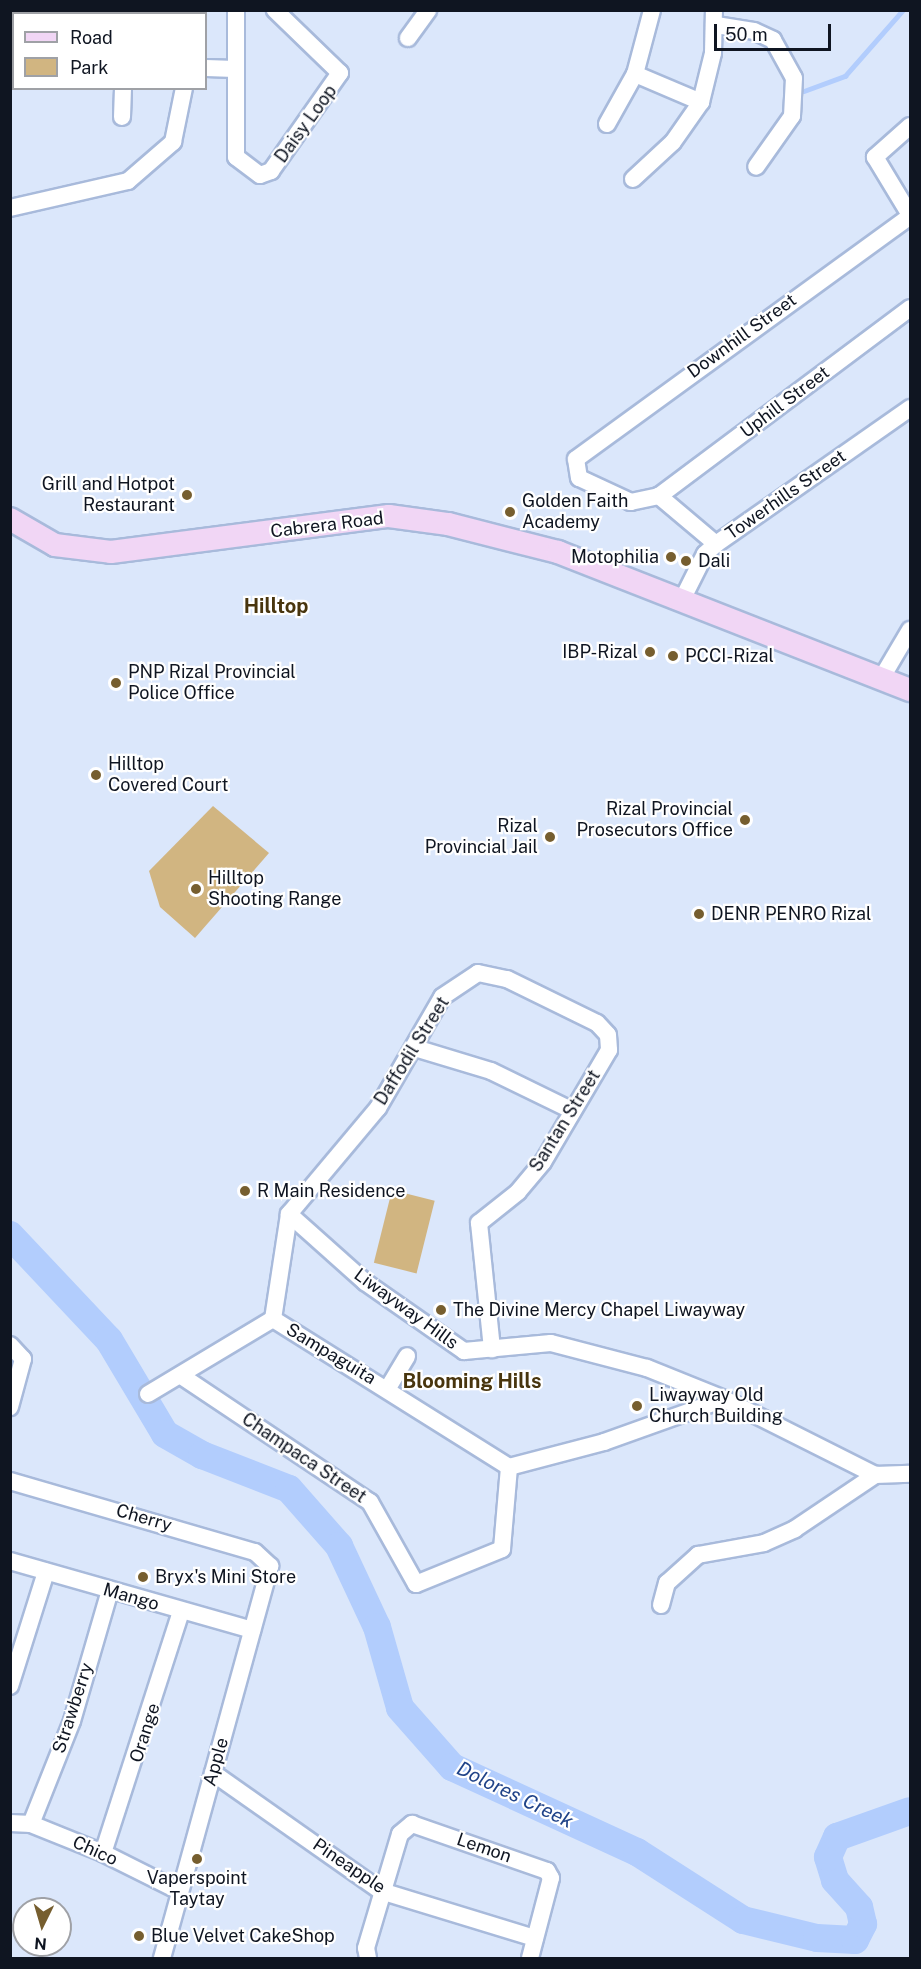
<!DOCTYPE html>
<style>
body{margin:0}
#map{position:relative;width:921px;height:1969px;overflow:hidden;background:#dbe7fb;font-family:"Public Sans",sans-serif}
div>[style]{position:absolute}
.green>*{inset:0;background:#d1b581;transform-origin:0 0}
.stream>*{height:4.5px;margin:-2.25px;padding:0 2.25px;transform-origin:2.25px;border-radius:2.25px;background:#b2cdfd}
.river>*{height:28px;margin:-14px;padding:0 14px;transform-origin:14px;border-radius:14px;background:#b2cdfd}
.roads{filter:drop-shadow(2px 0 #a8badb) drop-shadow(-2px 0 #a8badb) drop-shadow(0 2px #a8badb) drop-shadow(0 -2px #a8badb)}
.street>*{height:16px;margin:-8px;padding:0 8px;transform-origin:8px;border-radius:8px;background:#fff}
.secondary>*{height:22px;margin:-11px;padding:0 11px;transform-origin:11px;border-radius:11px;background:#f1d6f5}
.dots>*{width:16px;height:16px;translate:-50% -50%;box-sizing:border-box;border:3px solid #fff;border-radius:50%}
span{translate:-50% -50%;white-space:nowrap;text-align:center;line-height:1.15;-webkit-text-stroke:4.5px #fff;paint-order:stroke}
.street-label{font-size:18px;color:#0f1521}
.poi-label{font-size:18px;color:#0f1521}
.right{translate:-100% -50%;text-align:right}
.left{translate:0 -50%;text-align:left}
.neighbourhood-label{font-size:20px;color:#48350e;font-weight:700}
.water-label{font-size:20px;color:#214489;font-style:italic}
.frame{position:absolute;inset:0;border:12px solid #0f1521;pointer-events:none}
.legend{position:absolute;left:12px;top:12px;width:195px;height:78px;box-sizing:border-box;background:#fff;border:2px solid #9fa1a6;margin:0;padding:8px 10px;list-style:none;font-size:18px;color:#0f1521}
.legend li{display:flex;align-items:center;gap:12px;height:30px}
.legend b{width:30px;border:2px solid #9fa1a6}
.north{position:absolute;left:12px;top:1897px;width:60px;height:60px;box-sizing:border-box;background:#fff;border:2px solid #9fa1a6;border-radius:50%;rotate:185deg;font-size:16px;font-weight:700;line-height:24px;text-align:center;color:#0f1521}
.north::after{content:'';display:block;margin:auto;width:21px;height:27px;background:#765e2f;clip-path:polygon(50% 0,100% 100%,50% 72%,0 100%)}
.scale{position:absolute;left:714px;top:24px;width:117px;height:27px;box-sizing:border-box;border:3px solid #0f1521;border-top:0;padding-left:8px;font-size:18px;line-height:21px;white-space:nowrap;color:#0f1521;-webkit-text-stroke:4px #fff;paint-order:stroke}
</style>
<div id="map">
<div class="green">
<div style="clip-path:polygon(213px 806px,269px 853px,195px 938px,160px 907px,149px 871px)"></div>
<div style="left:392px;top:1190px;width:44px;height:75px;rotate:14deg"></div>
</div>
<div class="stream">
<div style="left:804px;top:91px;width:44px;rotate:-20.1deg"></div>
<div style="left:845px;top:76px;width:88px;rotate:-48.7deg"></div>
</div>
<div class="river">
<div style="left:10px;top:1235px;width:144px;rotate:46.7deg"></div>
<div style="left:109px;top:1340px;width:109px;rotate:59.2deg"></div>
<div style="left:165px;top:1434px;width:43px;rotate:29.6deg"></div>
<div style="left:202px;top:1455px;width:93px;rotate:21.3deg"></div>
<div style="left:289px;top:1489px;width:76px;rotate:48.7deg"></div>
<div style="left:339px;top:1546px;width:89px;rotate:64.9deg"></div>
<div style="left:377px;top:1627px;width:84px;rotate:74.1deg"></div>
<div style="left:400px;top:1708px;width:79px;rotate:48.6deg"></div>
<div style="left:452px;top:1767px;width:204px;rotate:24.7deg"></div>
<div style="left:637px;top:1852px;width:126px;rotate:32.7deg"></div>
<div style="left:743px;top:1920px;width:76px;rotate:13.7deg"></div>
<div style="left:817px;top:1938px;width:38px;rotate:3deg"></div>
<div style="left:855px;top:1940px;width:18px;rotate:-63deg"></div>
<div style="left:863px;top:1924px;width:17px;rotate:-103deg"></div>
<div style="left:859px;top:1907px;width:36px;rotate:-132deg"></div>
<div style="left:835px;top:1880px;width:24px;rotate:-107deg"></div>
<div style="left:828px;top:1857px;width:22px;rotate:-66deg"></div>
<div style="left:837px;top:1837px;width:77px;rotate:-19.6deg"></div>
</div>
<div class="roads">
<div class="street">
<div style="left:184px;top:10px;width:4px;rotate:90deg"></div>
<div style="left:236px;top:10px;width:147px;rotate:90deg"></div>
<div style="left:236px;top:157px;width:30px;rotate:37deg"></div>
<div style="left:260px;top:175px;width:12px;rotate:-20deg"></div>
<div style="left:271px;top:171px;width:120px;rotate:-54.9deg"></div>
<div style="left:340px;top:73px;width:91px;rotate:-135.9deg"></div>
<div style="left:126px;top:14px;width:4px;rotate:-76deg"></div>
<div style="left:716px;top:25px;width:38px;rotate:9deg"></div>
<div style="left:754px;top:31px;width:21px;rotate:25deg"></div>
<div style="left:773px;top:40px;width:43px;rotate:61.1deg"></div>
<div style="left:794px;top:78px;width:38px;rotate:93deg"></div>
<div style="left:792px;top:116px;width:62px;rotate:125.2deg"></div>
<div style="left:408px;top:38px;width:34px;rotate:-54deg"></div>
<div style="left:206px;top:68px;width:29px;rotate:2deg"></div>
<div style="left:635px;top:74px;width:72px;rotate:23deg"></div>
<div style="left:122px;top:117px;width:29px;rotate:-88deg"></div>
<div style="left:607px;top:124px;width:57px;rotate:-60.8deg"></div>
<div style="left:635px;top:74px;width:66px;rotate:-75.1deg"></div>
<div style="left:910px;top:126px;width:47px;rotate:138.5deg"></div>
<div style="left:875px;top:157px;width:68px;rotate:58.9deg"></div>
<div style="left:633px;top:179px;width:54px;rotate:-42.8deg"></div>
<div style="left:673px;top:142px;width:49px;rotate:-55deg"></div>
<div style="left:701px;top:102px;width:50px;rotate:-76.2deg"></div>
<div style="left:713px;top:53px;width:43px;rotate:-88.7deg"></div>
<div style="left:10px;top:208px;width:121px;rotate:-12.9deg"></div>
<div style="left:128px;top:181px;width:60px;rotate:-40.9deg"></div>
<div style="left:173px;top:142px;width:55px;rotate:-78.5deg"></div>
<div style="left:659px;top:496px;width:314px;rotate:-36.8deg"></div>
<div style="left:716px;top:544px;width:75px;rotate:-139.9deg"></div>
<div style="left:659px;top:496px;width:29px;rotate:168deg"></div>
<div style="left:631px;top:502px;width:57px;rotate:-155.2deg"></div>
<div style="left:579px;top:478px;width:19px;rotate:-99deg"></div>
<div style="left:576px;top:459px;width:413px;rotate:-36deg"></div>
<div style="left:682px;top:600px;width:51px;rotate:-63.4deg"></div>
<div style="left:705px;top:554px;width:15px;rotate:-42deg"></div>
<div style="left:716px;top:544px;width:237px;rotate:-35deg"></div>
<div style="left:881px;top:679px;width:57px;rotate:-59.4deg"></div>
<div style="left:415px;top:1048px;width:79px;rotate:16.8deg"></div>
<div style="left:491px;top:1071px;width:91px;rotate:26deg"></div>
<div style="left:289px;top:1214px;width:102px;rotate:41.8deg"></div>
<div style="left:365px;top:1282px;width:121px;rotate:34.9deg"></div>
<div style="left:464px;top:1351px;width:87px;rotate:-5.3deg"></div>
<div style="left:551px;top:1343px;width:99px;rotate:14.6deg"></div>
<div style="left:647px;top:1368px;width:83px;rotate:21.9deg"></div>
<div style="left:724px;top:1399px;width:169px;rotate:26.7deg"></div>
<div style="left:875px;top:1475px;width:35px;rotate:-2deg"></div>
<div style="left:273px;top:1319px;width:279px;rotate:32.1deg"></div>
<div style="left:10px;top:1345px;width:19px;rotate:47deg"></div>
<div style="left:23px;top:1359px;width:50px;rotate:105.2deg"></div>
<div style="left:183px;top:1377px;width:225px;rotate:33.8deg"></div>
<div style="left:370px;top:1502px;width:94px;rotate:60.7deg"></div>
<div style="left:416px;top:1584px;width:93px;rotate:-22.1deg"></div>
<div style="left:502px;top:1549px;width:82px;rotate:-85.1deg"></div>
<div style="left:388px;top:1388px;width:37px;rotate:-59deg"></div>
<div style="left:148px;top:1394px;width:146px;rotate:-31deg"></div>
<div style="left:273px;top:1319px;width:106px;rotate:-81.3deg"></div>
<div style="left:289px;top:1214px;width:138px;rotate:-50deg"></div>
<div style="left:378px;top:1108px;width:128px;rotate:-60deg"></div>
<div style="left:442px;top:997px;width:43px;rotate:-33.7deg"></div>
<div style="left:478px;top:973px;width:30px;rotate:12deg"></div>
<div style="left:507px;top:979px;width:100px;rotate:26.1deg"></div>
<div style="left:597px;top:1023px;width:16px;rotate:47deg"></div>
<div style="left:608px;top:1035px;width:15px;rotate:86deg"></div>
<div style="left:609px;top:1050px;width:130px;rotate:120.5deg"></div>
<div style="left:543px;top:1162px;width:39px;rotate:130deg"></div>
<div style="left:518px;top:1192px;width:50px;rotate:141.5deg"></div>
<div style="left:479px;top:1223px;width:127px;rotate:84.1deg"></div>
<div style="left:509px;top:1467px;width:98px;rotate:-14.7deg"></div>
<div style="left:604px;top:1442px;width:127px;rotate:-19.7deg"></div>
<div style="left:10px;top:1481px;width:255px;rotate:16.2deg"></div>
<div style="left:255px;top:1552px;width:21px;rotate:43deg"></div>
<div style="left:270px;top:1566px;width:407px;rotate:105.4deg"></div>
<div style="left:10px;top:1561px;width:252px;rotate:15.9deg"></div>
<div style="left:661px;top:1605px;width:23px;rotate:-75deg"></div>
<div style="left:667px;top:1583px;width:42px;rotate:-42.1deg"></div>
<div style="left:698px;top:1555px;width:67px;rotate:-10.3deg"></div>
<div style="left:764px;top:1543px;width:34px;rotate:-24deg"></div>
<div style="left:795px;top:1529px;width:97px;rotate:-34deg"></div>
<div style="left:10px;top:1686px;width:120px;rotate:-72.5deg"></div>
<div style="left:213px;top:1773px;width:205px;rotate:35.1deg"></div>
<div style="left:381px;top:1891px;width:161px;rotate:17deg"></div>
<div style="left:10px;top:1823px;width:21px;rotate:3deg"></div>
<div style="left:31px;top:1824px;width:78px;rotate:21.9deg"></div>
<div style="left:103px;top:1853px;width:83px;rotate:26.6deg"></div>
<div style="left:31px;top:1824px;width:111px;rotate:-68.3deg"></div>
<div style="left:72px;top:1721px;width:136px;rotate:-73.8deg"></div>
<div style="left:103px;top:1853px;width:253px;rotate:-72.1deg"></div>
<div style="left:368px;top:1958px;width:10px;rotate:-101deg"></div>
<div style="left:366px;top:1948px;width:119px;rotate:-73.4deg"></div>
<div style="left:400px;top:1834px;width:16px;rotate:-40deg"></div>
<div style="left:412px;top:1824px;width:143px;rotate:19.2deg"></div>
<div style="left:547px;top:1871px;width:8px;rotate:60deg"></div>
<div style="left:551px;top:1878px;width:83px;rotate:104.7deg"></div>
</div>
<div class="secondary">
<div style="left:10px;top:519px;width:52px;rotate:30deg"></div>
<div style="left:55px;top:545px;width:56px;rotate:7.1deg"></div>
<div style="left:111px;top:552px;width:280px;rotate:-7.4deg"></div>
<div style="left:389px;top:516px;width:60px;rotate:7.7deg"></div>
<div style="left:448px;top:524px;width:114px;rotate:14.3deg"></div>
<div style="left:558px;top:552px;width:378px;rotate:21.4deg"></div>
</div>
</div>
<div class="dots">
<div style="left:187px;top:495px;background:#765e2f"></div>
<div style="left:510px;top:512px;background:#765e2f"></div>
<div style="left:671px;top:557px;background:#765e2f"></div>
<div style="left:686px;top:561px;background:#765e2f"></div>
<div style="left:650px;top:652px;background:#765e2f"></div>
<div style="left:673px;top:656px;background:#765e2f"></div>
<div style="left:116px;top:683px;background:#765e2f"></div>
<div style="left:96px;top:775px;background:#765e2f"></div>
<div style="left:745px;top:820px;background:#765e2f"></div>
<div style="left:550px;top:837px;background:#765e2f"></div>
<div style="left:196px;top:889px;background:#765e2f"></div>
<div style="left:699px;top:914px;background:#765e2f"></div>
<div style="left:245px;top:1191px;background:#765e2f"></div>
<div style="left:441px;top:1310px;background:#765e2f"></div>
<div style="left:637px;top:1406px;background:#765e2f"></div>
<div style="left:143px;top:1577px;background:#765e2f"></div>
<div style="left:197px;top:1859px;background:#765e2f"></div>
<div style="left:139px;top:1936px;background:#765e2f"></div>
</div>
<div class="street-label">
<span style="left:306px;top:124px;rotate:-54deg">Daisy Loop</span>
<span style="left:742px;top:336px;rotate:-36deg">Downhill Street</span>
<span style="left:785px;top:402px;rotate:-37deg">Uphill Street</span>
<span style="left:786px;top:495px;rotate:-35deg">Towerhills Street</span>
<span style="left:327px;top:525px;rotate:-7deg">Cabrera Road</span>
<span style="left:412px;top:1051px;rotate:-58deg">Daffodil Street</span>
<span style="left:565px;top:1121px;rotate:-58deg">Santan Street</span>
<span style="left:406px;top:1309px;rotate:36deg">Liwayway Hills</span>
<span style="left:331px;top:1354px;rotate:31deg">Sampaguita</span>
<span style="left:304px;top:1458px;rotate:34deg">Champaca Street</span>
<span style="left:144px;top:1518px;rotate:16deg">Cherry</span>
<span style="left:131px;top:1597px;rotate:16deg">Mango</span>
<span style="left:73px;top:1708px;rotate:-72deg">Strawberry</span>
<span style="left:145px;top:1733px;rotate:-72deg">Orange</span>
<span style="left:216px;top:1762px;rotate:-74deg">Apple</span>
<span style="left:484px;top:1848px;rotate:19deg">Lemon</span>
<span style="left:95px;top:1851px;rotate:24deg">Chico</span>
<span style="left:349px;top:1866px;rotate:34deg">Pineapple</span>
</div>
<div class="poi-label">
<span class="right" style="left:175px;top:495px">Grill and Hotpot<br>Restaurant</span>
<span class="left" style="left:522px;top:512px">Golden Faith<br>Academy</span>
<span class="right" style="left:659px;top:557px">Motophilia</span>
<span class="left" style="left:698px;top:561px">Dali</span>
<span class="right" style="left:638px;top:652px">IBP-Rizal</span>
<span class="left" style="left:685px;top:656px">PCCI-Rizal</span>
<span class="left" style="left:128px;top:683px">PNP Rizal Provincial<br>Police Office</span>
<span class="left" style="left:108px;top:775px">Hilltop<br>Covered Court</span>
<span class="right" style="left:733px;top:820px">Rizal Provincial<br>Prosecutors Office</span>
<span class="right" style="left:538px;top:837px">Rizal<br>Provincial Jail</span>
<span class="left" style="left:208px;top:889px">Hilltop<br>Shooting Range</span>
<span class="left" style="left:711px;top:914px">DENR PENRO Rizal</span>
<span class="left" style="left:257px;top:1191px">R Main Residence</span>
<span class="left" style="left:453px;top:1310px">The Divine Mercy Chapel Liwayway</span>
<span class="left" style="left:649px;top:1406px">Liwayway Old<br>Church Building</span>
<span class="left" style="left:155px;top:1577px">Bryx's Mini Store</span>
<span style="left:197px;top:1889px">Vaperspoint<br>Taytay</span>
<span class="left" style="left:151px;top:1936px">Blue Velvet CakeShop</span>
</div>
<div class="neighbourhood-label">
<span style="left:276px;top:606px">Hilltop</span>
<span style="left:472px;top:1381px">Blooming Hills</span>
</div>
<div class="water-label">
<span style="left:515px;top:1795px;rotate:26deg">Dolores Creek</span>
</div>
<div class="frame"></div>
<ul class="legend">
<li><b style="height:8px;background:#f1d6f5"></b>Road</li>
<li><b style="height:16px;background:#d1b581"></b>Park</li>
</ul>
<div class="north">N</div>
<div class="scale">50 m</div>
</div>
